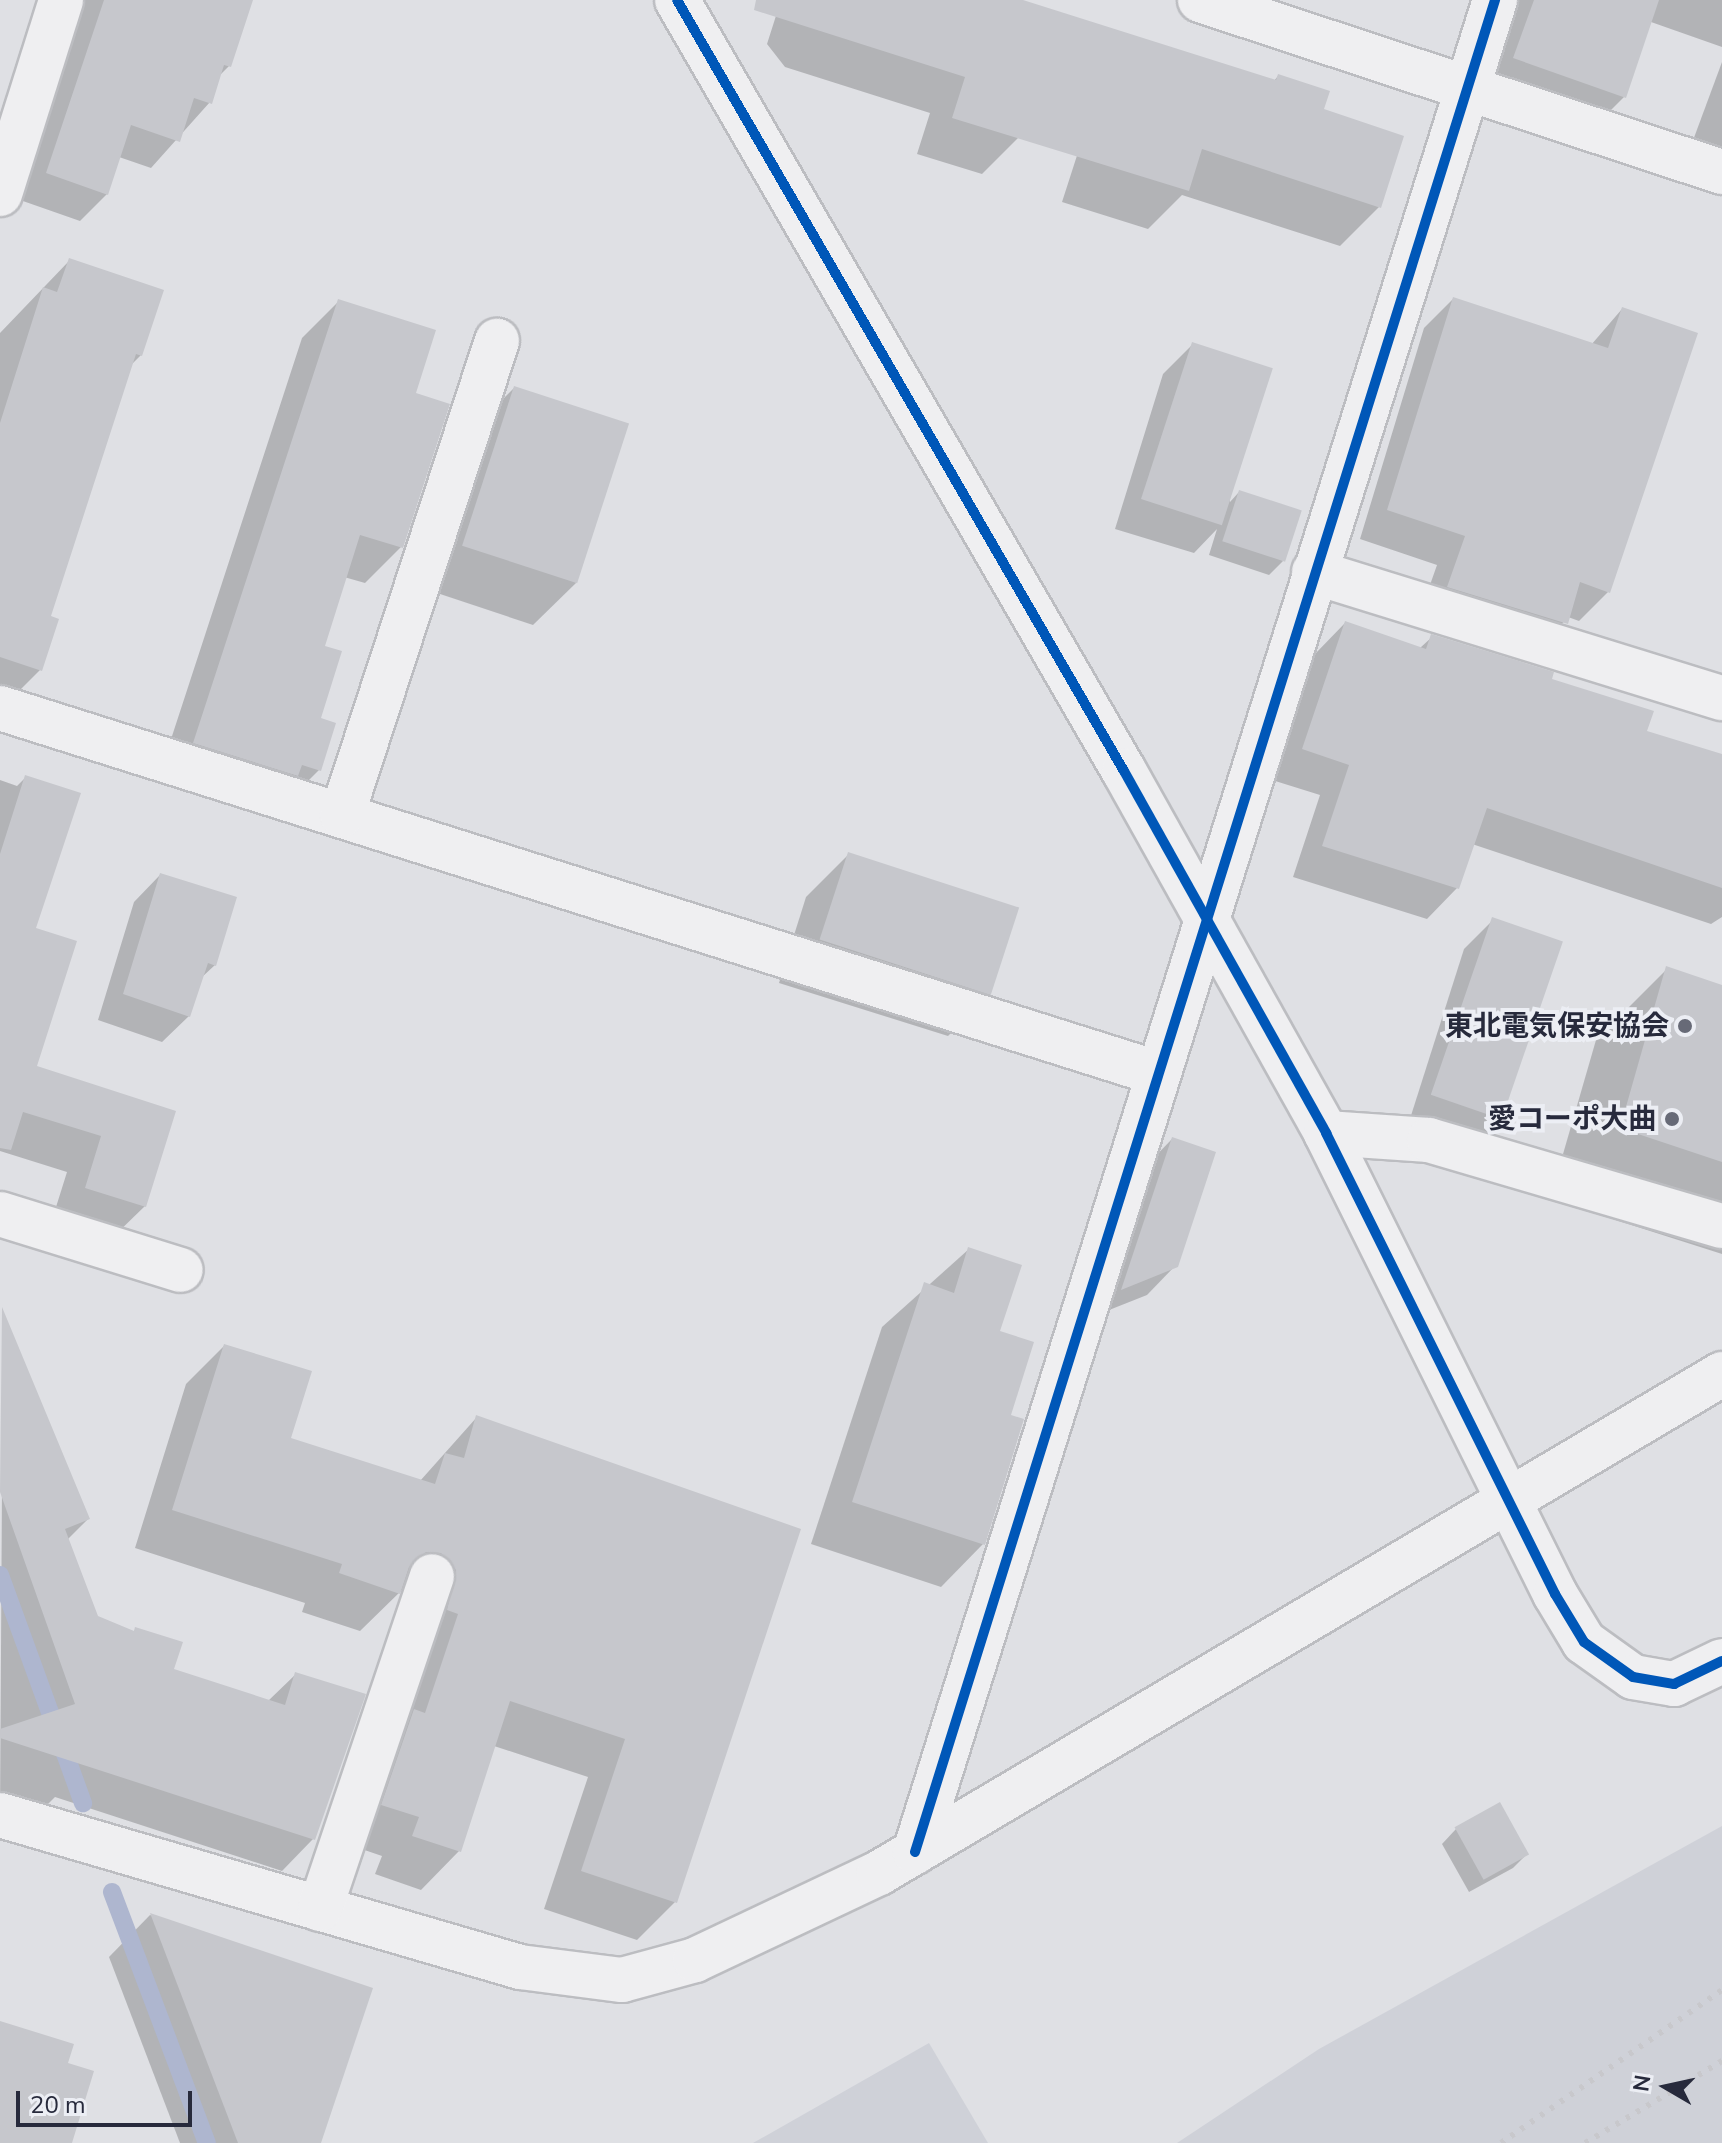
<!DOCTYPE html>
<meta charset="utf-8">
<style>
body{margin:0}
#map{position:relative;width:1722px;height:2143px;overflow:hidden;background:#dfe0e4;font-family:"Nunito Sans","Noto Sans JP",sans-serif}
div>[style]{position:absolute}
.built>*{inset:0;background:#cfd1d8}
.shadow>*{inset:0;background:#0003}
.stream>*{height:18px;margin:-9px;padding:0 9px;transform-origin:9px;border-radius:9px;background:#aeb6cf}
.building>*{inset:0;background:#c6c7cc;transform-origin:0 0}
.roads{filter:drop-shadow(2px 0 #bcbdc1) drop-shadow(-2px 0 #bcbdc1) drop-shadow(0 2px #bcbdc1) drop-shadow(0 -2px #bcbdc1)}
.minor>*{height:44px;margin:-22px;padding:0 22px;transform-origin:22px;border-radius:22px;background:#efeff1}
.rail>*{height:6px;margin-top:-3px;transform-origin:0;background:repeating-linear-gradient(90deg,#c8c8cc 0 4px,transparent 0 12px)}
.cycleway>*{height:10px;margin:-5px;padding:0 5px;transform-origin:5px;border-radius:5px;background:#0057b8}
.dots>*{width:22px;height:22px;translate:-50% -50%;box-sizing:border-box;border:4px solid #eceef4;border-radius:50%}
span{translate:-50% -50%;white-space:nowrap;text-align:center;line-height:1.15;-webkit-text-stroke:8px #eceef4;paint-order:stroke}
.poi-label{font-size:28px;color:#272a3c;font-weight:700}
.right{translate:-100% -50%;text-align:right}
.north{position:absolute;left:1626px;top:2047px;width:80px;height:80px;-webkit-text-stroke:6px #eceef4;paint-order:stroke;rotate:279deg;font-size:22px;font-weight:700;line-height:32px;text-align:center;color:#272a3c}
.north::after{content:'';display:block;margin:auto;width:28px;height:36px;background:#272a3c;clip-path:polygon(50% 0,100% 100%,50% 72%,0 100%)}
.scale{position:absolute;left:16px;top:2091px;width:176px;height:36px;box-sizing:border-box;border:4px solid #272a3c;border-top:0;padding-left:10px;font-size:24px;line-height:28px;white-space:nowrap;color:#272a3c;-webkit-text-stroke:6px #eceef4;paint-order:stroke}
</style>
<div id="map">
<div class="built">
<div style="clip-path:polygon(1722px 1826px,1722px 2143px,1177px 2143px,1319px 2049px)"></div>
<div style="clip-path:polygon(929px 2043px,988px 2143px,753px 2143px)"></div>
</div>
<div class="shadow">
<div style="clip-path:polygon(85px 0,251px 0,229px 66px,218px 77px,210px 102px,151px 168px,119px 157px,107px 194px,80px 221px,20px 200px)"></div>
<div style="clip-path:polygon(781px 0,1017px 0,1018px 138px,982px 174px,917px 154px,930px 113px,785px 67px,767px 44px)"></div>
<div style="clip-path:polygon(1513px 0,1722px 0,1722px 47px,1651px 22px,1624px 97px,1585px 136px,1475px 98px)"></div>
<div style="clip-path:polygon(1722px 62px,1722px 175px,1685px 162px)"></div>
<div style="clip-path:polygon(1278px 76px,1321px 110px,1379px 207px,1340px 246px,1182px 195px,1148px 229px,1062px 202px,1102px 78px,1274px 81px)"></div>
<div style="clip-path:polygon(69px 261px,141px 355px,130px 366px,48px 617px,40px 670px,0 710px,0 333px)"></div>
<div style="clip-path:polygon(1453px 299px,1591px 345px,1622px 309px,1608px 592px,1579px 621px,1568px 617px,1537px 652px,1419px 616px,1437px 565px,1360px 539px,1424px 328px)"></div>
<div style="clip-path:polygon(338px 302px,401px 547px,365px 583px,344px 577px,322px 647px,319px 770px,283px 806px,158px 779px,302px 338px)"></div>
<div style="clip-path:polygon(1192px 345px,1230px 502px,1239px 492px,1283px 561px,1269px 575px,1209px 555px,1217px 529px,1194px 553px,1115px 529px,1163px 374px)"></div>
<div style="clip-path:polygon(514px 388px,576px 583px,533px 625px,416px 586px,472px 430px)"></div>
<div style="clip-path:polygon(1345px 623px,1420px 648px,1432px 637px,1550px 680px,1645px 733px,1722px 756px,1722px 917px,1711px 924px,1472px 844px,1457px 888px,1427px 919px,1293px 877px,1320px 795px,1272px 780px,1315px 654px)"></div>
<div style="clip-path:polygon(26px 777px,35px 1067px,174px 1112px,145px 1206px,109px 1241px,51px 1223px,67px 1172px,0 1151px,0 780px,17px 786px)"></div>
<div style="clip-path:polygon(849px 854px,990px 994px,948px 1036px,779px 983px,806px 897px)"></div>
<div style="clip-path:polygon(160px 875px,215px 965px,201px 978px,189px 1016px,162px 1042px,98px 1020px,134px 902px)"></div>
<div style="clip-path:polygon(1493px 920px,1504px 1118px,1475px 1147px,1408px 1125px,1464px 949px)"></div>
<div style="clip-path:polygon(1667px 969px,1722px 987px,1722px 1254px,1550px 1199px,1596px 1040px)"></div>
<div style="clip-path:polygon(1172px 1139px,1176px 1265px,1147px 1295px,1094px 1316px,1143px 1169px)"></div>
<div style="clip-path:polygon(969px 1249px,998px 1332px,1008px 1416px,983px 1544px,941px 1587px,811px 1544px,882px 1327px)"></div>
<div style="clip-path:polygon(3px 1314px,88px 1519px,67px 1540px,97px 1617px,132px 1633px,136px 1629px,172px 1671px,268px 1701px,296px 1674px,313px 1839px,282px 1871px,55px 1797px,26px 1826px,0 1818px)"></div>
<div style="clip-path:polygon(224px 1346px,289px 1439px,420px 1481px,477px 1417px,799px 1530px,675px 1902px,637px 1940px,544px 1909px,588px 1777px,494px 1746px,459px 1851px,421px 1890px,375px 1874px,382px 1856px,344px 1843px,419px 1609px,402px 1590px,360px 1631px,302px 1612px,305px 1603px,135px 1548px,186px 1384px)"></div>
<div style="clip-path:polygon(1456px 1829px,1527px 1854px,1513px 1868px,1469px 1892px,1442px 1844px)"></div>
<div style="clip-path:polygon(150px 1915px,370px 1989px,319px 2143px,180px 2143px,109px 1957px)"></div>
</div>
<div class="stream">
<div style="left:0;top:1575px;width:243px;rotate:70deg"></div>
<div style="left:112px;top:1892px;width:268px;rotate:69.3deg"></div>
</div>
<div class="building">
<div style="clip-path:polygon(104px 0,253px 0,231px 67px,224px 65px,212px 104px,194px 98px,180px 142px,131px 125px,108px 195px,46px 173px)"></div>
<div style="clip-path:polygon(756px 0,1023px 0,1276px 80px,1278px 74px,1330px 91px,1324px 109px,1404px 136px,1381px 208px,1202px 149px,1189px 191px,952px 118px,965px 77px,754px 10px)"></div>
<div style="clip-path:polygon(1534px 0,1659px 0,1626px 98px,1513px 58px)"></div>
<div style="clip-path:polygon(69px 258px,164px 290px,142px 356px,136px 354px,51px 616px,59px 619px,42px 671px,0 657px,0 423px,43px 287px,57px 292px)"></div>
<div style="clip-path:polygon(1453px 297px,1608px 348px,1622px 307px,1698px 333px,1610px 593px,1580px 582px,1568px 624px,1447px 587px,1465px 536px,1387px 510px)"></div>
<div style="clip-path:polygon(338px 299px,436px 330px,416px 393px,450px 404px,403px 548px,360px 535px,325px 646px,342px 651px,321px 718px,336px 723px,321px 771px,302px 765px,298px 776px,193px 743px)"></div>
<div style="left:1192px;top:342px;width:85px;height:165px;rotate:18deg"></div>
<div style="left:514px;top:386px;width:121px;height:168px;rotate:18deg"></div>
<div style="left:1239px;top:490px;width:66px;height:54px;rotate:18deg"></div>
<div style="clip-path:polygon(1345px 621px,1426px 649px,1431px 634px,1554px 672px,1552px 679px,1654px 711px,1647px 731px,1722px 754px,1722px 888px,1487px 808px,1459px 889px,1322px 846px,1349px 765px,1302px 749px)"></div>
<div style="clip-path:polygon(25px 775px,81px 793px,36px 928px,77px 941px,37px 1066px,176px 1111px,146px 1207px,85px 1188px,101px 1136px,23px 1112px,11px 1150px,0 1148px,0 854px)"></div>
<div style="left:848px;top:852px;width:180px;height:92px;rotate:18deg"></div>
<div style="clip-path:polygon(160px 873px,237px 897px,216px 966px,208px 963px,190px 1017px,123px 994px)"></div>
<div style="left:1492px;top:917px;width:75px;height:188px;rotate:19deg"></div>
<div style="clip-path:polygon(1666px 966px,1722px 985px,1722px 1162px,1620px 1128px)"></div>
<div style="clip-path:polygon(1172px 1137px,1216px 1152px,1178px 1267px,1121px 1290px)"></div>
<div style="clip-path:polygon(968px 1247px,1022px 1265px,1000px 1331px,1034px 1342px,1011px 1415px,1024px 1419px,985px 1545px,852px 1502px,924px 1282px,954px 1293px)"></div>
<div style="clip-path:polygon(2px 1307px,90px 1519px,65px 1529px,98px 1616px,134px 1631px,135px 1627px,183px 1642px,174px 1669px,285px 1705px,295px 1672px,366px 1694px,315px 1840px,0 1738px,0 1729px,75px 1704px,0 1492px)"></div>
<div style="clip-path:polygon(224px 1344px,312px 1371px,291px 1438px,435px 1484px,445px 1453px,464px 1458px,476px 1415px,801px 1529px,677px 1903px,581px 1871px,625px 1739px,510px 1701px,461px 1852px,412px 1836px,419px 1817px,381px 1805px,414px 1709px,425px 1713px,458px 1614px,447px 1610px,456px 1570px,441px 1553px,426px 1552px,409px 1567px,400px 1594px,339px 1573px,342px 1564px,172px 1510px)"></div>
<div style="left:1500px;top:1802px;width:60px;height:52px;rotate:61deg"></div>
<div style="clip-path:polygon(150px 1913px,373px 1988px,321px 2143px,238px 2143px)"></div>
<div style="clip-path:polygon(0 2021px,74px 2044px,68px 2063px,94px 2071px,72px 2143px,0 2143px)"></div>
</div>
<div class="roads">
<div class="minor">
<div style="left:677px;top:0;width:891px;rotate:59.9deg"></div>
<div style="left:1124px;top:771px;width:415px;rotate:60.8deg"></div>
<div style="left:1326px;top:1133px;width:515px;rotate:63.58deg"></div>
<div style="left:1555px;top:1594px;width:56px;rotate:58.9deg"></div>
<div style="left:1584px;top:1642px;width:60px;rotate:35.5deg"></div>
<div style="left:1633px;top:1677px;width:42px;rotate:9.7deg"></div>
<div style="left:1674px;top:1684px;width:53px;rotate:-25.6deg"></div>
<div style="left:1200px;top:0;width:550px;rotate:18.24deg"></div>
<div style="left:0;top:194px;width:203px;rotate:-72.5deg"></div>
<div style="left:1314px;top:572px;width:427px;rotate:17.2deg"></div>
<div style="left:0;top:708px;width:1213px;rotate:17.51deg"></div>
<div style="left:342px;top:815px;width:499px;rotate:-71.9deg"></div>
<div style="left:1326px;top:1133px;width:103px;rotate:3.9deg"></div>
<div style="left:1429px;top:1140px;width:305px;rotate:16.4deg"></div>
<div style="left:0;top:1214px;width:189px;rotate:17.2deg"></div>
<div style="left:0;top:1815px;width:542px;rotate:16.29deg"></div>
<div style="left:520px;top:1967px;width:103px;rotate:7.3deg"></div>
<div style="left:622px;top:1980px;width:76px;rotate:-15.3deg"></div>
<div style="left:695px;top:1960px;width:204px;rotate:-25.3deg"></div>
<div style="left:879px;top:1873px;width:980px;rotate:-30.62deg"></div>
<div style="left:915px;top:1852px;width:1941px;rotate:-72.61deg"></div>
<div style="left:320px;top:1909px;width:351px;rotate:-71.4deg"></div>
</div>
</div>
<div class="rail">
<div style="left:1501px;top:2143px;width:269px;rotate:-34.7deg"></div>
<div style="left:1585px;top:2143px;width:160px;rotate:-30.9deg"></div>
</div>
<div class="cycleway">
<div style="left:677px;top:0;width:891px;rotate:59.9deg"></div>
<div style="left:1124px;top:771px;width:415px;rotate:60.8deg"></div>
<div style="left:1326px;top:1133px;width:515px;rotate:63.58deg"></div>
<div style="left:1555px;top:1594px;width:56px;rotate:58.9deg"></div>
<div style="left:1584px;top:1642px;width:60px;rotate:35.5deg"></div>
<div style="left:1633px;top:1677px;width:42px;rotate:9.7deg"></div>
<div style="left:1674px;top:1684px;width:53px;rotate:-25.6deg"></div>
<div style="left:915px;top:1852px;width:1941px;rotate:-72.61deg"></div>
</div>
<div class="dots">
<div style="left:1685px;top:1026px;background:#676a77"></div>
<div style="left:1672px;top:1119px;background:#676a77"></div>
</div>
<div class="poi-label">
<span class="right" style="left:1669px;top:1026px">東北電気保安協会</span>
<span class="right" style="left:1656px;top:1119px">愛コーポ大曲</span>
</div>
<div class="north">N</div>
<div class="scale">20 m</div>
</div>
